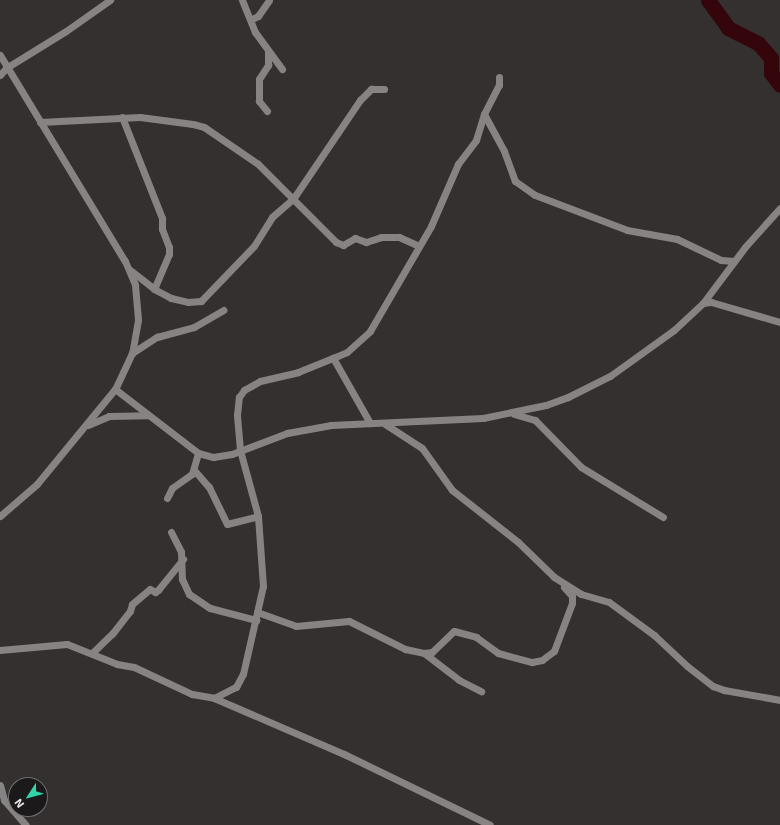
<!DOCTYPE html>
<style>
body{margin:0}
#map{position:relative;width:780px;height:825px;overflow:hidden;background:#353030;font-family:"Exo 2",sans-serif}
div>[style]{position:absolute}
.river>*{height:15px;margin:-7.5px;padding:0 7.5px;transform-origin:7.5px;border-radius:7.5px;background:#34050a}
.street>*{height:7px;margin:-3.5px;padding:0 3.5px;transform-origin:3.5px;border-radius:3.5px;background:#888383}
span{translate:-50% -50%;white-space:nowrap;text-align:center;line-height:1.15;-webkit-text-stroke:3px #1b1919;paint-order:stroke}
.north{position:absolute;left:8px;top:777px;width:40px;height:40px;box-sizing:border-box;background:#1b1919;border:1px solid #6f6d6d;border-radius:50%;rotate:234deg;font-size:11px;font-weight:700;line-height:16px;text-align:center;color:#edebea}
.north::after{content:'';display:block;margin:auto;width:14px;height:18px;background:#31d4a9;clip-path:polygon(50% 0,100% 100%,50% 72%,0 100%)}
</style>
<div id="map">
<div class="river">
<div style="left:708px;top:0;width:34px;rotate:54deg"></div>
<div style="left:728px;top:28px;width:34px;rotate:27deg"></div>
<div style="left:758px;top:43px;width:20px;rotate:49deg"></div>
<div style="left:771px;top:58px;width:15px;rotate:90deg"></div>
<div style="left:771px;top:73px;width:15px;rotate:53deg"></div>
</div>
<div class="street">
<div style="left:242px;top:0;width:35px;rotate:68deg"></div>
<div style="left:255px;top:32px;width:46px;rotate:53.9deg"></div>
<div style="left:252px;top:19px;width:7px;rotate:-27deg"></div>
<div style="left:258px;top:16px;width:19px;rotate:-55deg"></div>
<div style="left:0;top:55px;width:241px;rotate:58.8deg"></div>
<div style="left:125px;top:261px;width:26px;rotate:67deg"></div>
<div style="left:135px;top:285px;width:35px;rotate:85deg"></div>
<div style="left:138px;top:320px;width:34px;rotate:100deg"></div>
<div style="left:132px;top:353px;width:40px;rotate:115deg"></div>
<div style="left:115px;top:389px;width:123px;rotate:129.4deg"></div>
<div style="left:37px;top:484px;width:49px;rotate:139.1deg"></div>
<div style="left:0;top:75px;width:9px;rotate:-49deg"></div>
<div style="left:6px;top:68px;width:70px;rotate:-31.7deg"></div>
<div style="left:66px;top:31px;width:54px;rotate:-35.2deg"></div>
<div style="left:267px;top:111px;width:13px;rotate:-129deg"></div>
<div style="left:259px;top:101px;width:22px;rotate:-90deg"></div>
<div style="left:259px;top:79px;width:17px;rotate:-57deg"></div>
<div style="left:268px;top:65px;width:14px;rotate:-90deg"></div>
<div style="left:484px;top:114px;width:42px;rotate:61.6deg"></div>
<div style="left:504px;top:151px;width:32px;rotate:70deg"></div>
<div style="left:515px;top:181px;width:24px;rotate:35deg"></div>
<div style="left:535px;top:195px;width:98px;rotate:20.8deg"></div>
<div style="left:627px;top:230px;width:51px;rotate:10.2deg"></div>
<div style="left:677px;top:239px;width:49px;rotate:25.5deg"></div>
<div style="left:721px;top:260px;width:13px;rotate:4deg"></div>
<div style="left:122px;top:117px;width:109px;rotate:68.4deg"></div>
<div style="left:162px;top:218px;width:11px;rotate:90deg"></div>
<div style="left:162px;top:229px;width:19px;rotate:69deg"></div>
<div style="left:169px;top:247px;width:7px;rotate:90deg"></div>
<div style="left:169px;top:254px;width:38px;rotate:113deg"></div>
<div style="left:40px;top:122px;width:100px;rotate:-2.9deg"></div>
<div style="left:140px;top:117px;width:53px;rotate:7.5deg"></div>
<div style="left:193px;top:124px;width:11px;rotate:15deg"></div>
<div style="left:204px;top:127px;width:65px;rotate:34.4deg"></div>
<div style="left:258px;top:164px;width:49px;rotate:45deg"></div>
<div style="left:293px;top:199px;width:120px;rotate:-55.9deg"></div>
<div style="left:360px;top:100px;width:16px;rotate:-45deg"></div>
<div style="left:371px;top:89px;width:13px"></div>
<div style="left:130px;top:270px;width:31px;rotate:38deg"></div>
<div style="left:154px;top:289px;width:19px;rotate:28deg"></div>
<div style="left:171px;top:298px;width:17px;rotate:13deg"></div>
<div style="left:188px;top:302px;width:13px;rotate:-4deg"></div>
<div style="left:201px;top:301px;width:76px;rotate:-46.1deg"></div>
<div style="left:254px;top:246px;width:34px;rotate:-58deg"></div>
<div style="left:272px;top:217px;width:28px;rotate:-41deg"></div>
<div style="left:293px;top:199px;width:61px;rotate:45deg"></div>
<div style="left:336px;top:242px;width:8px;rotate:23deg"></div>
<div style="left:343px;top:245px;width:14px;rotate:-30deg"></div>
<div style="left:355px;top:238px;width:12px;rotate:20deg"></div>
<div style="left:366px;top:242px;width:16px;rotate:-18deg"></div>
<div style="left:381px;top:237px;width:18px"></div>
<div style="left:399px;top:237px;width:22px;rotate:24deg"></div>
<div style="left:703px;top:303px;width:8px;rotate:-7deg"></div>
<div style="left:711px;top:302px;width:72px;rotate:16.2deg"></div>
<div style="left:132px;top:353px;width:30px;rotate:-33deg"></div>
<div style="left:157px;top:337px;width:38px;rotate:-15deg"></div>
<div style="left:194px;top:327px;width:34px;rotate:-30deg"></div>
<div style="left:115px;top:389px;width:105px;rotate:37.6deg"></div>
<div style="left:198px;top:453px;width:16px;rotate:15deg"></div>
<div style="left:213px;top:457px;width:19px;rotate:-9deg"></div>
<div style="left:232px;top:454px;width:59px;rotate:-20.9deg"></div>
<div style="left:287px;top:433px;width:45px;rotate:-10.3deg"></div>
<div style="left:331px;top:425px;width:152px;rotate:-2.6deg"></div>
<div style="left:483px;top:418px;width:64px;rotate:-11.7deg"></div>
<div style="left:546px;top:405px;width:23px;rotate:-20deg"></div>
<div style="left:568px;top:397px;width:47px;rotate:-26.6deg"></div>
<div style="left:610px;top:376px;width:79px;rotate:-35.7deg"></div>
<div style="left:674px;top:330px;width:40px;rotate:-43deg"></div>
<div style="left:703px;top:303px;width:70px;rotate:-53.1deg"></div>
<div style="left:745px;top:247px;width:52px;rotate:-48.1deg"></div>
<div style="left:514px;top:414px;width:22px;rotate:16deg"></div>
<div style="left:535px;top:420px;width:66px;rotate:45.6deg"></div>
<div style="left:581px;top:467px;width:96px;rotate:31.4deg"></div>
<div style="left:370px;top:423px;width:75px;rotate:-119.6deg"></div>
<div style="left:333px;top:358px;width:15px;rotate:-23deg"></div>
<div style="left:347px;top:352px;width:31px;rotate:-42deg"></div>
<div style="left:370px;top:331px;width:121px;rotate:-59.8deg"></div>
<div style="left:431px;top:226px;width:68px;rotate:-66.5deg"></div>
<div style="left:458px;top:164px;width:30px;rotate:-53deg"></div>
<div style="left:476px;top:140px;width:27px;rotate:-73deg"></div>
<div style="left:484px;top:114px;width:33px;rotate:-63deg"></div>
<div style="left:499px;top:85px;width:8px;rotate:-90deg"></div>
<div style="left:385px;top:424px;width:44px;rotate:33deg"></div>
<div style="left:422px;top:448px;width:52px;rotate:54.5deg"></div>
<div style="left:452px;top:490px;width:84px;rotate:38.2deg"></div>
<div style="left:518px;top:542px;width:50px;rotate:44.2deg"></div>
<div style="left:554px;top:577px;width:32px;rotate:32deg"></div>
<div style="left:581px;top:594px;width:29px;rotate:16deg"></div>
<div style="left:609px;top:602px;width:56px;rotate:36.3deg"></div>
<div style="left:654px;top:635px;width:45px;rotate:43.2deg"></div>
<div style="left:687px;top:666px;width:33px;rotate:38deg"></div>
<div style="left:713px;top:686px;width:12px;rotate:20deg"></div>
<div style="left:724px;top:690px;width:57px;rotate:10.1deg"></div>
<div style="left:88px;top:425px;width:23px;rotate:-23deg"></div>
<div style="left:109px;top:416px;width:39px;rotate:-1deg"></div>
<div style="left:194px;top:470px;width:23px;rotate:49deg"></div>
<div style="left:209px;top:487px;width:41px;rotate:64.1deg"></div>
<div style="left:227px;top:524px;width:32px;rotate:-14deg"></div>
<div style="left:167px;top:498px;width:11px;rotate:-63deg"></div>
<div style="left:172px;top:488px;width:24px;rotate:-35deg"></div>
<div style="left:192px;top:474px;width:22px;rotate:-74deg"></div>
<div style="left:171px;top:532px;width:22px;rotate:63deg"></div>
<div style="left:181px;top:552px;width:27px;rotate:88deg"></div>
<div style="left:182px;top:579px;width:17px;rotate:65deg"></div>
<div style="left:189px;top:594px;width:25px;rotate:34deg"></div>
<div style="left:210px;top:608px;width:48px;rotate:14.6deg"></div>
<div style="left:257px;top:612px;width:41px;rotate:19.7deg"></div>
<div style="left:296px;top:626px;width:53px;rotate:-5.4deg"></div>
<div style="left:349px;top:621px;width:63px;rotate:26.6deg"></div>
<div style="left:405px;top:649px;width:19px;rotate:12deg"></div>
<div style="left:424px;top:653px;width:8px;rotate:-7deg"></div>
<div style="left:432px;top:652px;width:30px;rotate:-44deg"></div>
<div style="left:454px;top:631px;width:23px;rotate:15deg"></div>
<div style="left:476px;top:637px;width:27px;rotate:36deg"></div>
<div style="left:498px;top:653px;width:35px;rotate:15deg"></div>
<div style="left:532px;top:662px;width:10px;rotate:-11deg"></div>
<div style="left:542px;top:660px;width:15px;rotate:-37deg"></div>
<div style="left:554px;top:651px;width:51px;rotate:-69.4deg"></div>
<div style="left:572px;top:603px;width:7px;rotate:-90deg"></div>
<div style="left:572px;top:596px;width:12px;rotate:-132deg"></div>
<div style="left:0;top:650px;width:67px;rotate:-5.1deg"></div>
<div style="left:67px;top:644px;width:54px;rotate:21.8deg"></div>
<div style="left:117px;top:664px;width:17px;rotate:10deg"></div>
<div style="left:134px;top:667px;width:64px;rotate:25deg"></div>
<div style="left:192px;top:694px;width:22px;rotate:10deg"></div>
<div style="left:214px;top:698px;width:142px;rotate:23.3deg"></div>
<div style="left:344px;top:754px;width:162px;rotate:25.9deg"></div>
<div style="left:92px;top:653px;width:28px;rotate:-44deg"></div>
<div style="left:112px;top:634px;width:29px;rotate:-52deg"></div>
<div style="left:130px;top:611px;width:7px;rotate:-74deg"></div>
<div style="left:132px;top:604px;width:23px;rotate:-40deg"></div>
<div style="left:150px;top:589px;width:6px;rotate:31deg"></div>
<div style="left:155px;top:592px;width:4px;rotate:-34deg"></div>
<div style="left:158px;top:590px;width:40px;rotate:-51deg"></div>
<div style="left:424px;top:653px;width:44px;rotate:37.6deg"></div>
<div style="left:459px;top:680px;width:25px;rotate:27deg"></div>
<div style="left:214px;top:698px;width:25px;rotate:-27deg"></div>
<div style="left:236px;top:687px;width:15px;rotate:-62deg"></div>
<div style="left:243px;top:674px;width:90px;rotate:-77.2deg"></div>
<div style="left:263px;top:586px;width:70px;rotate:-94.1deg"></div>
<div style="left:258px;top:516px;width:68px;rotate:-105.3deg"></div>
<div style="left:240px;top:450px;width:35px;rotate:-95deg"></div>
<div style="left:237px;top:415px;width:18px;rotate:-84deg"></div>
<div style="left:239px;top:397px;width:9px;rotate:-54deg"></div>
<div style="left:244px;top:390px;width:18px;rotate:-29deg"></div>
<div style="left:260px;top:381px;width:39px;rotate:-13deg"></div>
<div style="left:298px;top:372px;width:38px;rotate:-22deg"></div>
<div style="left:0;top:785px;width:16px;rotate:75deg"></div>
<div style="left:4px;top:800px;width:33px;rotate:49deg"></div>
</div>
<div class="north">N</div>
</div>
